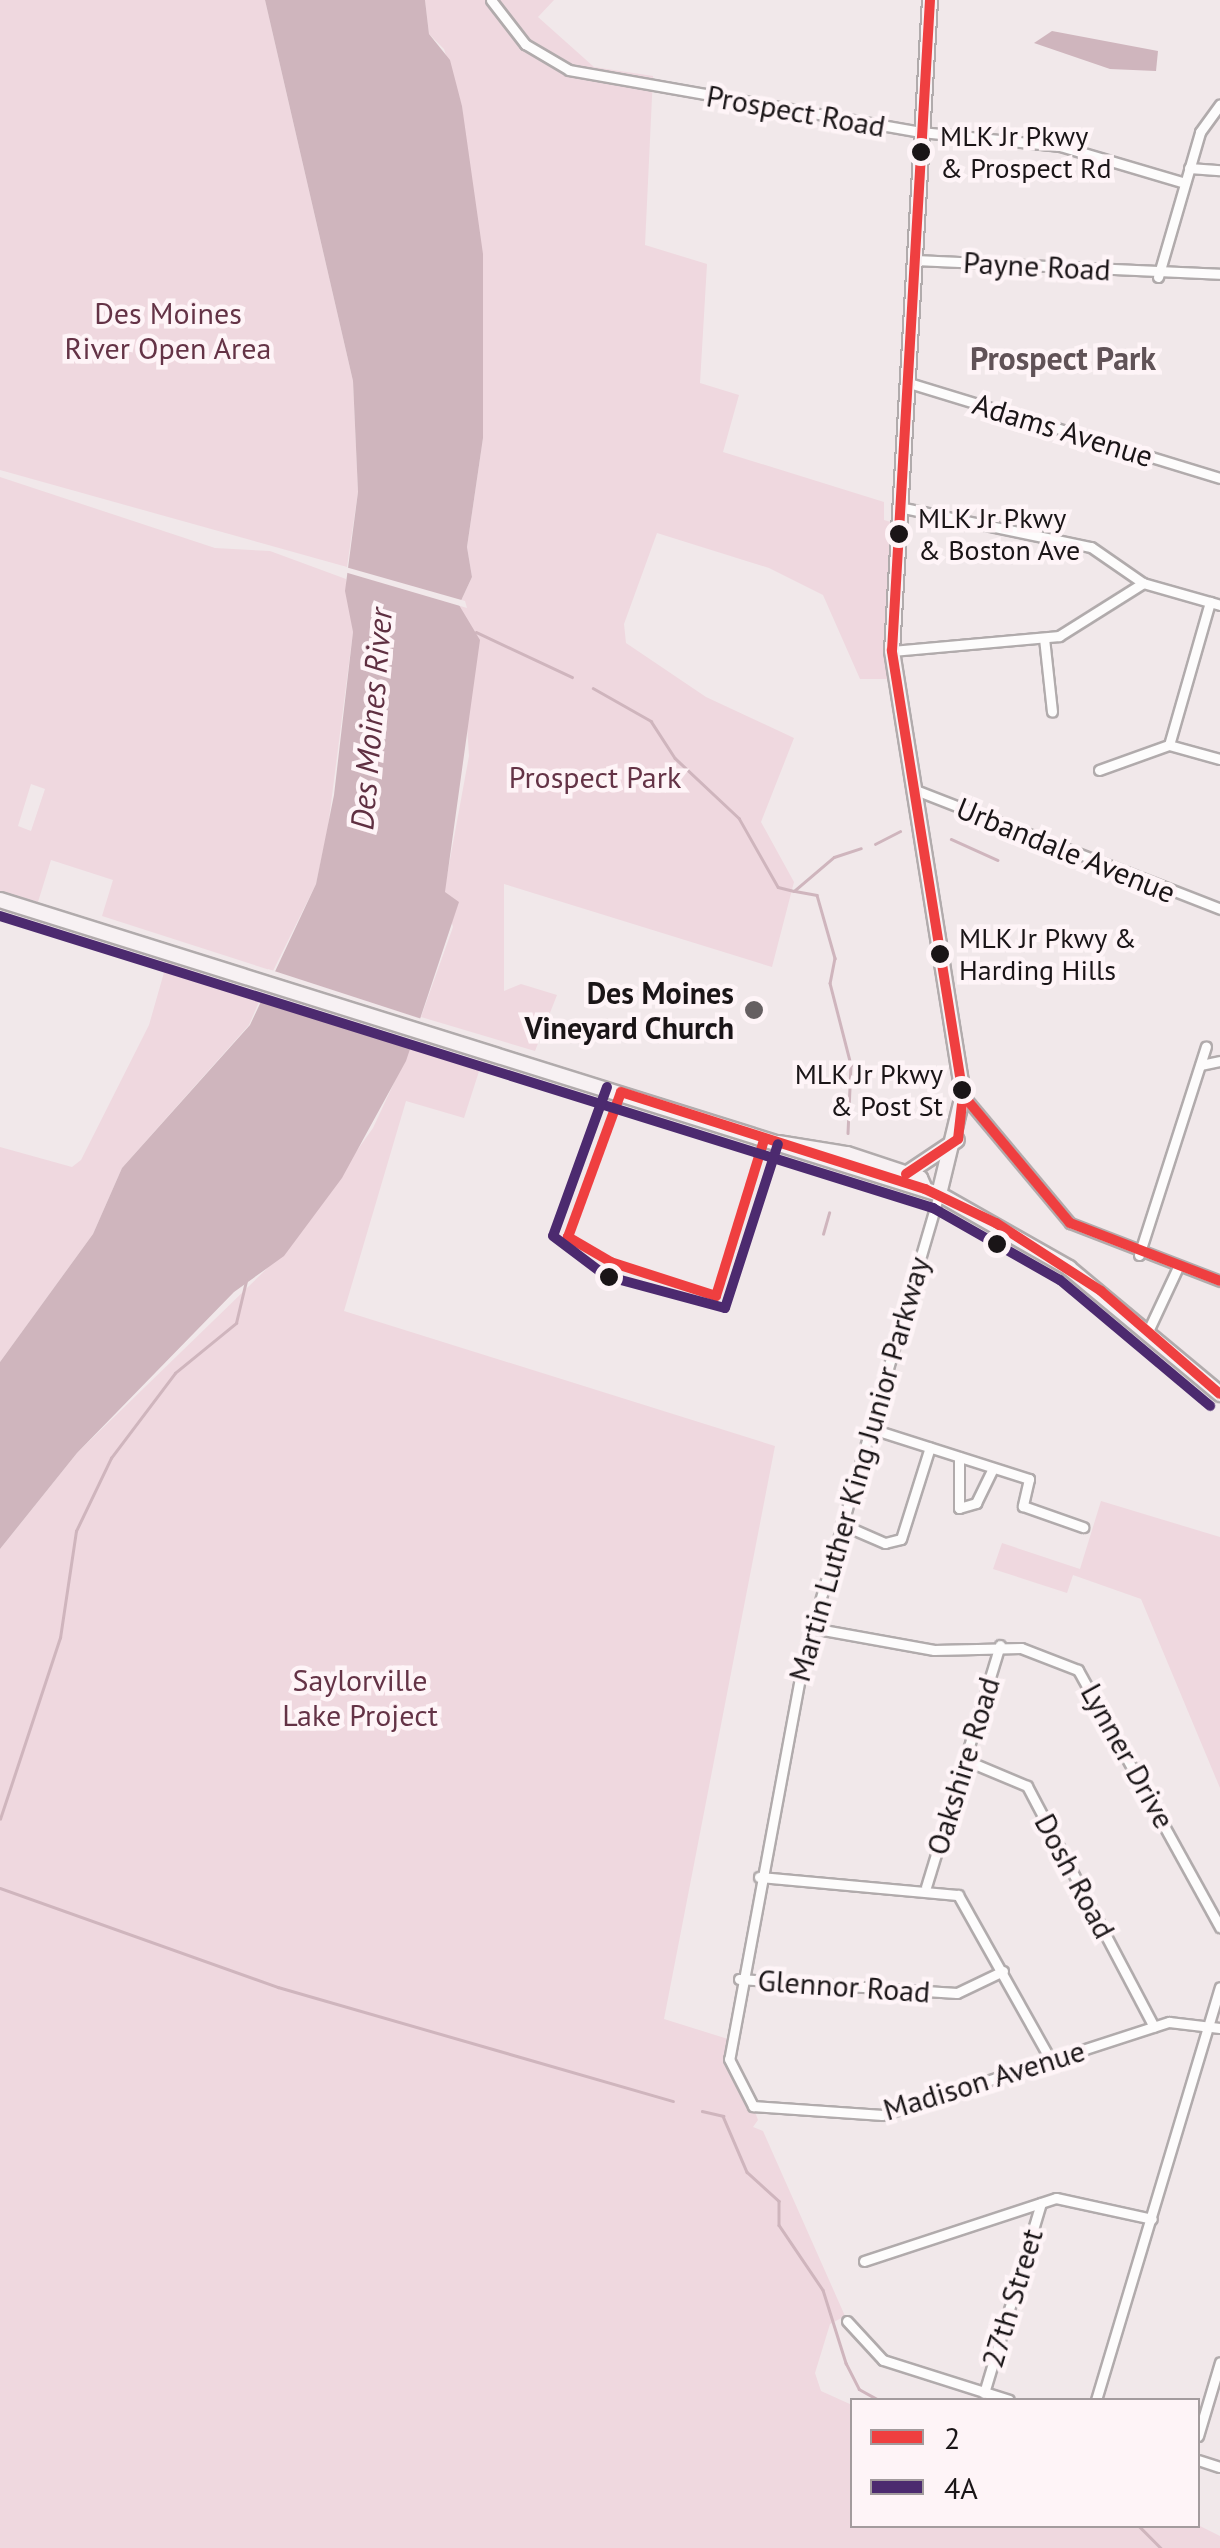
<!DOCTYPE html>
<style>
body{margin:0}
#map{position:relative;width:1220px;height:2548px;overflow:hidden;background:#f1e8ea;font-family:"PT Sans",sans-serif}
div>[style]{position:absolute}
.green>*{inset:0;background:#efd8df}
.water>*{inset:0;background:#cfb5bd}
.pier>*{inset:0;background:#f1e8ea;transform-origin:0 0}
.stream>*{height:2.5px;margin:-1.25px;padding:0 1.25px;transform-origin:1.25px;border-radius:1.25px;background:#cfb5bd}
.roads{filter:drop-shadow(2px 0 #b1abac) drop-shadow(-2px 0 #b1abac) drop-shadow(0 2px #b1abac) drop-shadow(0 -2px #b1abac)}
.minor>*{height:9px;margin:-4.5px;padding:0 4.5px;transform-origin:4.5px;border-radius:4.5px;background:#fdfcfc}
.primary>*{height:14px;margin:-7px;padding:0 7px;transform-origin:7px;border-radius:7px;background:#f7f1f3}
.bus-1>*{height:10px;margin:-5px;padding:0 5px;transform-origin:5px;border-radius:5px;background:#ef3f40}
.bus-2>*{height:10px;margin:-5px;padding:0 5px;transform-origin:5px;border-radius:5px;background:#4c2a6f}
.dots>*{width:28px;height:28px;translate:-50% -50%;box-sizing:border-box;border:5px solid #fef4f7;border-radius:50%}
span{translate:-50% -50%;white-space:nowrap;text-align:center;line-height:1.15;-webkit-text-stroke:9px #fef4f7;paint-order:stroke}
.bus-label{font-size:28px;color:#1a1517}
.left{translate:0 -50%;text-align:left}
.right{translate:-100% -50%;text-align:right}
.street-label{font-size:30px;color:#1a1517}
.park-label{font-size:30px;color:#643346}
.poi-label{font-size:30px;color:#1a1517;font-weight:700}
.neighbourhood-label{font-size:32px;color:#605257;font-weight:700}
.water-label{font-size:32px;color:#5f2f41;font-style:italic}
.legend{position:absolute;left:850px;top:2398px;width:350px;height:130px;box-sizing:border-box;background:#fef4f7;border:2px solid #a39b9d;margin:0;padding:12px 18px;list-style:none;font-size:30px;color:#1a1517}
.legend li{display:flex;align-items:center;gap:20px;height:50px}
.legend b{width:50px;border:2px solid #a39b9d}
</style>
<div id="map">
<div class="green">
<div style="clip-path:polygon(0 0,265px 0,353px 381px,358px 492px,347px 567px,0 470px)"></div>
<div style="clip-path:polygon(425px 0,554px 0,538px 17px,594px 67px,653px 76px,645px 245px,707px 264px,700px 383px,739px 395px,723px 452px,884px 502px,884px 520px,898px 524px,894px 679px,860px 679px,823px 595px,769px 568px,657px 533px,624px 624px,626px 643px,706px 697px,794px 738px,761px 822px,794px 882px,772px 967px,504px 884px,504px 991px,521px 984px,557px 995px,535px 1051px,421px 1017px,453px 927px,444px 892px,469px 756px,459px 605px,472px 577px,467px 547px,483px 438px,462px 106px,444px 49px,429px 34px)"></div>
<div style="clip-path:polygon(evenodd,0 477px,215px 548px,270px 551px,346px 579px,353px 632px,328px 827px,316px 884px,273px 971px,102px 916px,113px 880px,51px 860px,38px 902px,0 891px,0 477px,31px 784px,45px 789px,31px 831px,18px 826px,31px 784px)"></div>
<div style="clip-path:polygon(167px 962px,262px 995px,249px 1025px,122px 1168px,93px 1234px,0 1362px,0 1147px,72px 1167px,81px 1160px,149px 1025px)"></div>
<div style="clip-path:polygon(413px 1042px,482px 1062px,464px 1118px,406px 1101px,344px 1311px,775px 1446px,664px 2019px,728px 2039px,758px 2120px,753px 2127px,763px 2131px,845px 2316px,830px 2324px,815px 2373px,821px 2391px,852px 2405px,852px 2526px,1198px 2525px,1220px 2536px,1220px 2548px,0 2548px,0 1549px,77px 1453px,286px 1250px,373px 1128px)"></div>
<div style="clip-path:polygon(1101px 1501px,1220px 1537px,1220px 1788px,1141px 1599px,1073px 1575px,1067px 1593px,993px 1569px,1002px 1543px,1080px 1569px)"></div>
</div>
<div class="water">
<div style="clip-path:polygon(265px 0,425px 0,429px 34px,450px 60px,462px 106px,483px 254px,483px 438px,467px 547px,472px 577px,459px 605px,480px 640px,445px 892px,459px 902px,406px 1061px,342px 1178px,284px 1256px,234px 1292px,77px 1453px,0 1549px,0 1362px,93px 1234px,122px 1168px,250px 1025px,316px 884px,334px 795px,353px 632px,345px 591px,358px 492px,353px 381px)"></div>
<div style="clip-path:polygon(1052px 31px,1158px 51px,1156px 71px,1110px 69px,1034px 43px)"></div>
</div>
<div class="pier">
<div style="clip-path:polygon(342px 566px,465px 601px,467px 608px,341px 571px)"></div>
<div style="left:268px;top:969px;width:165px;height:26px;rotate:18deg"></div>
</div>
<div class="stream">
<div style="left:476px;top:632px;width:106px;rotate:25.1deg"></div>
<div style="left:593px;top:688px;width:67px;rotate:29.6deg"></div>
<div style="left:651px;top:721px;width:44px;rotate:57deg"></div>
<div style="left:675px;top:758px;width:88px;rotate:43.2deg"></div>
<div style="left:739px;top:818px;width:79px;rotate:60.5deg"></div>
<div style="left:778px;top:887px;width:16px;rotate:14deg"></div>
<div style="left:794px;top:891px;width:52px;rotate:-40.4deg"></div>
<div style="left:834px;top:857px;width:28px;rotate:-18deg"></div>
<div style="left:951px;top:839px;width:51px;rotate:24.1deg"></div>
<div style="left:875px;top:844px;width:28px;rotate:-27deg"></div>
<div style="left:795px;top:891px;width:22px;rotate:10deg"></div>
<div style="left:817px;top:895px;width:66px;rotate:74.1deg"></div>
<div style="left:835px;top:958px;width:25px;rotate:101deg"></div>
<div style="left:830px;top:983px;width:85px;rotate:75.6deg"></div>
<div style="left:851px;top:1065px;width:68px;rotate:92.5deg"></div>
<div style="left:823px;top:1234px;width:22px;rotate:-74deg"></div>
<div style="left:0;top:1819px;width:191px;rotate:-71.7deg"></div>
<div style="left:60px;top:1638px;width:108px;rotate:-81.5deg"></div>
<div style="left:76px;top:1531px;width:81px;rotate:-64.4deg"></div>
<div style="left:111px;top:1458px;width:106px;rotate:-53deg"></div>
<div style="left:175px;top:1373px;width:79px;rotate:-39.3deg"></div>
<div style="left:236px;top:1323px;width:43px;rotate:-76.6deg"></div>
<div style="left:0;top:1888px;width:295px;rotate:19.6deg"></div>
<div style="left:278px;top:1987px;width:411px;rotate:16.1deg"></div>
<div style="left:702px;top:2111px;width:22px;rotate:13deg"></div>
<div style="left:723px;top:2116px;width:61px;rotate:66.8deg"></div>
<div style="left:747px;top:2172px;width:43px;rotate:42.2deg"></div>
<div style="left:779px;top:2201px;width:24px;rotate:90deg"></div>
<div style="left:779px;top:2225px;width:78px;rotate:55.9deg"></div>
<div style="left:823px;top:2290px;width:77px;rotate:72.5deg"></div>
<div style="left:846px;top:2363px;width:29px;rotate:63deg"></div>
<div style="left:859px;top:2389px;width:23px;rotate:29deg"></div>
<div style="left:1139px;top:2526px;width:31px;rotate:45deg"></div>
</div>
<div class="roads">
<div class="minor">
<div style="left:491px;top:0;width:56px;rotate:52.3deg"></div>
<div style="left:525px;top:44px;width:51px;rotate:30.6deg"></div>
<div style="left:569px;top:70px;width:357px;rotate:10deg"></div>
<div style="left:921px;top:132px;width:140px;rotate:5.8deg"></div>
<div style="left:1060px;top:146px;width:130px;rotate:16.5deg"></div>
<div style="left:1189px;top:168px;width:31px;rotate:4deg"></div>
<div style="left:914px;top:260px;width:306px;rotate:2.6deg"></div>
<div style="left:1158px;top:277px;width:151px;rotate:-73.8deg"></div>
<div style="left:1200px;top:132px;width:34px;rotate:-54deg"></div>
<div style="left:906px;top:382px;width:328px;rotate:17deg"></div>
<div style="left:899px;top:507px;width:196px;rotate:11.8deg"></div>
<div style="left:1091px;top:547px;width:63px;rotate:34.7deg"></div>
<div style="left:1143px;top:583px;width:80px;rotate:15.9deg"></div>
<div style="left:1044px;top:638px;width:74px;rotate:83.8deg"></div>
<div style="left:892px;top:651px;width:168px;rotate:-5.1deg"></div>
<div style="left:1059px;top:636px;width:99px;rotate:-32.2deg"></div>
<div style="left:1169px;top:745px;width:149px;rotate:-74deg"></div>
<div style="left:1099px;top:770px;width:74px;rotate:-19.7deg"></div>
<div style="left:1169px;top:745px;width:53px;rotate:15.4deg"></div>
<div style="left:913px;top:789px;width:330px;rotate:21.3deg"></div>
<div style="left:1201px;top:1065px;width:19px;rotate:-12deg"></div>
<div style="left:963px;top:1095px;width:167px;rotate:50.1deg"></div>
<div style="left:1070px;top:1223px;width:161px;rotate:21.1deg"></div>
<div style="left:939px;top:1194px;width:481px;rotate:106.3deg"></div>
<div style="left:804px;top:1656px;width:410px;rotate:100.5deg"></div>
<div style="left:729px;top:2059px;width:53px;rotate:62.9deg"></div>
<div style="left:753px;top:2106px;width:129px;rotate:4deg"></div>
<div style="left:882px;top:2115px;width:302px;rotate:-18deg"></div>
<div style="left:1169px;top:2022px;width:51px;rotate:6.7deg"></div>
<div style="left:1139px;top:1255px;width:219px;rotate:-72.2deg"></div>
<div style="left:1149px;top:1329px;width:68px;rotate:-64.9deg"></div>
<div style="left:869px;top:1428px;width:168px;rotate:17.7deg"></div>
<div style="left:1029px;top:1479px;width:28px;rotate:103deg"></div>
<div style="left:1023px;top:1506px;width:64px;rotate:19.3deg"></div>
<div style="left:959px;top:1457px;width:51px;rotate:90deg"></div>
<div style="left:959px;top:1508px;width:18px;rotate:-16deg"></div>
<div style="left:976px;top:1503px;width:39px;rotate:-64deg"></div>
<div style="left:841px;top:1524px;width:48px;rotate:23.4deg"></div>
<div style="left:885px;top:1543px;width:16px;rotate:-14deg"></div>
<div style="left:901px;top:1539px;width:96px;rotate:-72.5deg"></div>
<div style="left:812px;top:1628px;width:124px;rotate:10.2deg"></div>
<div style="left:934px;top:1650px;width:87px;rotate:-1.3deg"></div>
<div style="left:1021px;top:1648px;width:61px;rotate:21.1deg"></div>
<div style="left:1078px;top:1670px;width:294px;rotate:61.1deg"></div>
<div style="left:965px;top:1760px;width:67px;rotate:22.8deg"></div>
<div style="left:1027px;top:1786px;width:272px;rotate:62.2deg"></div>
<div style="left:759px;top:1877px;width:200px;rotate:5.2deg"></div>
<div style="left:958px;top:1895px;width:190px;rotate:60.7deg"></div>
<div style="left:926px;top:1887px;width:253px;rotate:-73deg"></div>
<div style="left:739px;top:1979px;width:218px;rotate:3.7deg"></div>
<div style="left:957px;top:1993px;width:51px;rotate:-25.6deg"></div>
<div style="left:864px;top:2261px;width:202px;rotate:-18.2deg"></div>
<div style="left:1056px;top:2198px;width:98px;rotate:12.3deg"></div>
<div style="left:847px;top:2321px;width:53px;rotate:47.3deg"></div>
<div style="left:883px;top:2360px;width:132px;rotate:17.6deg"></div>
<div style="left:984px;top:2393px;width:198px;rotate:-73.3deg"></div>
<div style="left:1096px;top:2400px;width:431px;rotate:-73.3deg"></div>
<div style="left:1198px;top:2436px;width:77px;rotate:-73.4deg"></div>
<div style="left:1198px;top:2460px;width:23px;rotate:18deg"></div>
</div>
<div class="primary">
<div style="left:930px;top:0;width:652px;rotate:93.34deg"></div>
<div style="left:892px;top:651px;width:450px;rotate:80.9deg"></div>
<div style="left:963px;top:1095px;width:102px;rotate:103.6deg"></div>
<div style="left:0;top:900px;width:984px;rotate:17.39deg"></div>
<div style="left:939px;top:1194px;width:150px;rotate:29.6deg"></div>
<div style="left:1069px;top:1268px;width:197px;rotate:39.8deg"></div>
<div style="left:778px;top:1143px;width:70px;rotate:9.1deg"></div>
<div style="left:847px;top:1154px;width:77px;rotate:18.2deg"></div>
<div style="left:920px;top:1178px;width:12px;rotate:66deg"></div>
<div style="left:906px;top:1174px;width:61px;rotate:-33.7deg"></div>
</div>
</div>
<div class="bus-1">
<div style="left:963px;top:1095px;width:167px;rotate:50.1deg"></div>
<div style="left:1070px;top:1223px;width:161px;rotate:21.1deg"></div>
<div style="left:764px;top:1140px;width:163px;rotate:107.1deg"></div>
<div style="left:716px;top:1296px;width:110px;rotate:-162.1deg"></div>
<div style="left:611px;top:1262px;width:50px;rotate:-149.8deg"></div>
<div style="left:568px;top:1237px;width:154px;rotate:-69.9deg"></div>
<div style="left:621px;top:1092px;width:319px;rotate:17.7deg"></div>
<div style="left:925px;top:1189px;width:79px;rotate:25.6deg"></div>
<div style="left:996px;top:1223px;width:125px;rotate:32.9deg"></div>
<div style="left:1101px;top:1291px;width:157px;rotate:40.9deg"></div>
<div style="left:906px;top:1174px;width:63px;rotate:-33.9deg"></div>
<div style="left:958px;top:1139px;width:44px;rotate:-83.5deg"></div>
<div style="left:963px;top:1095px;width:450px;rotate:-99.1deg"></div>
<div style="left:892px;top:651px;width:652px;rotate:-86.66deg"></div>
</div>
<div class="bus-2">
<div style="left:0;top:916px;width:978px;rotate:17.38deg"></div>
<div style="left:933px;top:1208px;width:146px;rotate:29.6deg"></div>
<div style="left:1060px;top:1280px;width:196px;rotate:40deg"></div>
<div style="left:607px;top:1087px;width:158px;rotate:109.9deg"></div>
<div style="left:553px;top:1236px;width:66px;rotate:37deg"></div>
<div style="left:606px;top:1276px;width:123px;rotate:15.1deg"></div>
<div style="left:725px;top:1308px;width:172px;rotate:-72.1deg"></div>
</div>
<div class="dots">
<div style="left:921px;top:152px;background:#1a1517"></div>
<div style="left:899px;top:534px;background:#1a1517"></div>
<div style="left:940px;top:954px;background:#1a1517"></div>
<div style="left:754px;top:1010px;background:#655f61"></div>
<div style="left:962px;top:1090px;background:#1a1517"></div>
<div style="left:997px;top:1244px;background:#1a1517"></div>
<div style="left:609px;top:1277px;background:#1a1517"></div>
</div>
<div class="bus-label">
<span class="left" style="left:940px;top:152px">MLK Jr Pkwy<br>&amp; Prospect Rd</span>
<span class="left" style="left:918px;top:534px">MLK Jr Pkwy<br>&amp; Boston Ave</span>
<span class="left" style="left:959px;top:954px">MLK Jr Pkwy &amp;<br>Harding Hills</span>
<span class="right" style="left:943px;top:1090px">MLK Jr Pkwy<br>&amp; Post St</span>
</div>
<div class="street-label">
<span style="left:796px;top:111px;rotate:10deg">Prospect Road</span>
<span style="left:1037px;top:266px;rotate:3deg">Payne Road</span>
<span style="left:1063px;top:430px;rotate:17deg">Adams Avenue</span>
<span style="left:1066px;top:850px;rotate:22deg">Urbandale Avenue</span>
<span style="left:859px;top:1469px;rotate:-74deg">Martin Luther King Junior Parkway</span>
<span style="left:1128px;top:1756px;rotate:61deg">Lynner Drive</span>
<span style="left:963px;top:1766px;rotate:-73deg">Oakshire Road</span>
<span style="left:1075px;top:1876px;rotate:62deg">Dosh Road</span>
<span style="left:844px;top:1986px;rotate:4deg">Glennor Road</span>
<span style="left:984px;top:2080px;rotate:-17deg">Madison Avenue</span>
<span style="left:1012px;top:2298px;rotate:-73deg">27th Street</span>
</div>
<div class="park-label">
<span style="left:168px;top:330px">Des Moines<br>River Open Area</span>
<span style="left:595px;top:777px">Prospect Park</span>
<span style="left:360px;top:1697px">Saylorville<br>Lake Project</span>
</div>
<div class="poi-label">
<span class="right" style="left:734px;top:1010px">Des Moines<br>Vineyard Church</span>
</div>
<div class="neighbourhood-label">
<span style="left:1063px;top:358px">Prospect Park</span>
</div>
<div class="water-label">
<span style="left:371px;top:719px;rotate:-85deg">Des Moines River</span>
</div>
<ul class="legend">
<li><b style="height:12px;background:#ef3f40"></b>2</li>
<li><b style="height:12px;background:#4c2a6f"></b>4A</li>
</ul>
</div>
